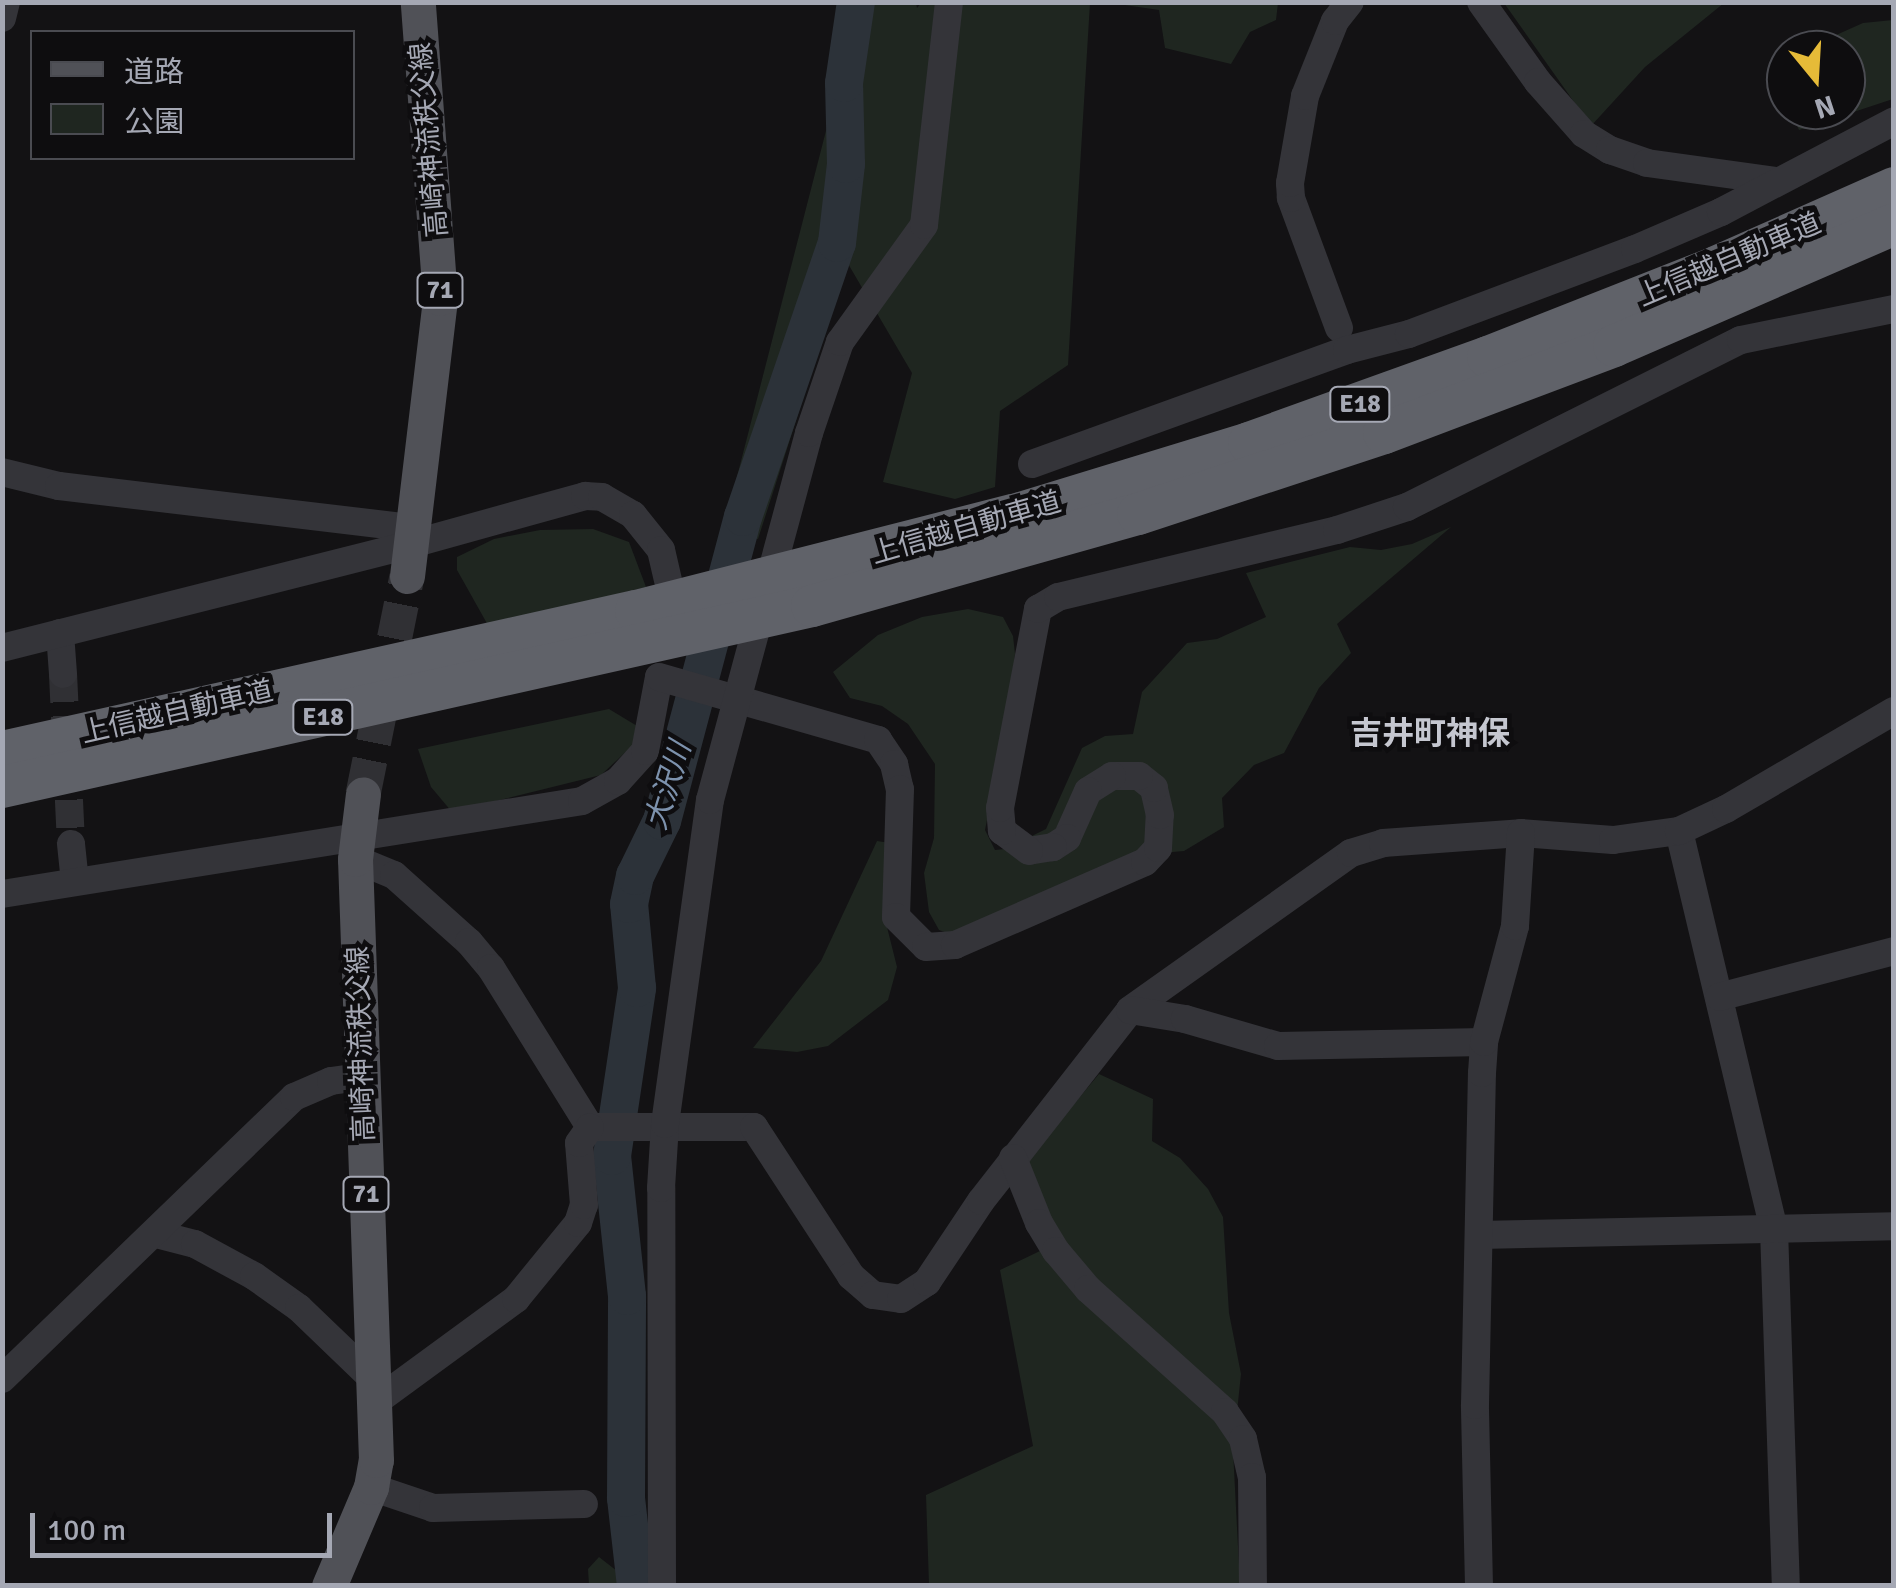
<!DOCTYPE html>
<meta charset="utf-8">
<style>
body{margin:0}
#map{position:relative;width:1896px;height:1588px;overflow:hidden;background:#131214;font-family:Signika,"Noto Sans JP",sans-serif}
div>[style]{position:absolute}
.green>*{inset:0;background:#1f2620}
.river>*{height:38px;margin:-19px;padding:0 19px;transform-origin:19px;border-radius:19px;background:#2c3239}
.minor-tunnel>*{height:28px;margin-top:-14px;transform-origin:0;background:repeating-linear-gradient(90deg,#303034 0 28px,transparent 0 42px)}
.major-tunnel>*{height:35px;margin-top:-17.5px;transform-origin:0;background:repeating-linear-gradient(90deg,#303034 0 35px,transparent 0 53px)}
.minor>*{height:28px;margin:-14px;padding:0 14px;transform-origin:14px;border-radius:14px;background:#343439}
.major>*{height:35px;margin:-17.5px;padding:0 17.5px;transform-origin:17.5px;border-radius:17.5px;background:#505157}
.highway>*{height:42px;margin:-21px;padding:0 21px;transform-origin:21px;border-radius:21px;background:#606269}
span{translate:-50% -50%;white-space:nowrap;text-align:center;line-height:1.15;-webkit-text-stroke:9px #0e0d0f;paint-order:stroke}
.shield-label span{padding:2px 8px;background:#0e0d0f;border:2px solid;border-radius:8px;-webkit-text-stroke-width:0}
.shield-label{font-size:25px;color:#a5a8b4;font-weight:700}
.street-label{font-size:28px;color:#a5a8b4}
.water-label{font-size:30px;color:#7d92ad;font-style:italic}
.quarter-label{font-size:32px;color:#c5c7d0;font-weight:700}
.frame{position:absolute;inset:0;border:5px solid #a5a8b4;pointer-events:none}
.legend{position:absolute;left:30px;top:30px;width:325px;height:130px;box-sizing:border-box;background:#0e0d0f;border:2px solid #4a4b51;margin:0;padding:12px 18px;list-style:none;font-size:30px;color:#a5a8b4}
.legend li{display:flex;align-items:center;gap:20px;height:50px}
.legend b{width:50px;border:2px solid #4a4b51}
.north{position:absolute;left:1766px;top:30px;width:100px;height:100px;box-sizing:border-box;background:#0e0d0f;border:2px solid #4a4b51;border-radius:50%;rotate:162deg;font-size:28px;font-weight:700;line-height:40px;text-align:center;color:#a5a8b4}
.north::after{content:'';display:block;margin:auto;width:35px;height:45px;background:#e6bb38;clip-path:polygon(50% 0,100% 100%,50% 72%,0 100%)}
.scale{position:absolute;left:30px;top:1513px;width:302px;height:45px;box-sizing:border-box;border:5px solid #a5a8b4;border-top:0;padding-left:12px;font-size:30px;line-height:35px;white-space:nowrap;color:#a5a8b4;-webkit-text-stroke:8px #0e0d0f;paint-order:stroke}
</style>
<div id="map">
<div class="green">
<div style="clip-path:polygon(922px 2px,1090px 3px,1068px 365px,1000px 411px,995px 487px,955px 499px,883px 482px,912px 373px,847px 262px,758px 539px,723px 531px,828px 123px,845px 3px,916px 3px,917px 8px)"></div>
<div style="clip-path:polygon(1111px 3px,1278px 3px,1276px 20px,1250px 32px,1231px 64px,1165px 48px,1159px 10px)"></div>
<div style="clip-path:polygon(1504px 3px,1724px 3px,1645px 67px,1591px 126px)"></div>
<div style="clip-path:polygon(1893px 20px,1893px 99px,1799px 130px,1790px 110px,1846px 110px,1846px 50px,1807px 48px,1863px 23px)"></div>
<div style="clip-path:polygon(1451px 527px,1337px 624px,1351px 653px,1319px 688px,1284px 753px,1254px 765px,1222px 798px,1224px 827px,1184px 851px,1138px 855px,958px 937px,939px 930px,929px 912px,924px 873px,934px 838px,935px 764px,908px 724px,882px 706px,850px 698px,833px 672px,878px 635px,922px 617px,968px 609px,1003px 617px,1013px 636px,1015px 654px,1009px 711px,985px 830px,995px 850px,1005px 849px,1046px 829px,1082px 748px,1105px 736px,1133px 734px,1142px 692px,1187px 643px,1217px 639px,1266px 617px,1246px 573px,1350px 547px,1381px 550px,1412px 544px)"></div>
<div style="clip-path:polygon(593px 529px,629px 542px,646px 587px,489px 627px,457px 570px,457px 557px,494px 539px,540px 530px)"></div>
<div style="clip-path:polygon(609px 709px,647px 732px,601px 775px,452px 812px,431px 787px,418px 749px)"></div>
<div style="clip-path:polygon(877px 841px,890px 843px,887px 927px,897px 967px,888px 1000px,828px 1046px,797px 1052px,753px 1048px,821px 961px)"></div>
<div style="clip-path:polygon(1099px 1074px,1153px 1099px,1152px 1141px,1180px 1158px,1208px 1189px,1223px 1217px,1229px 1313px,1241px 1374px,1233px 1450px,1240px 1585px,929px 1585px,926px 1495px,1033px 1446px,1000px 1270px,1042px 1250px,1025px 1163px)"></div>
<div style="clip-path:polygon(599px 1557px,617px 1571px,620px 1585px,589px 1585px,588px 1569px)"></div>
</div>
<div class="river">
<div style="left:636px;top:1586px;width:89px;rotate:-96.5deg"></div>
<div style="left:626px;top:1498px;width:202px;rotate:-89.7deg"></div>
<div style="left:627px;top:1296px;width:141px;rotate:-96.1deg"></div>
<div style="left:612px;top:1156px;width:170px;rotate:-81.5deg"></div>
<div style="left:637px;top:988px;width:84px;rotate:-95.4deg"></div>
<div style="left:629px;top:904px;width:29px;rotate:-78deg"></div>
<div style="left:635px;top:876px;width:61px;rotate:-63.9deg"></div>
<div style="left:662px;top:821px;width:315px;rotate:-75.1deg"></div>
<div style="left:743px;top:517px;width:290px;rotate:-71.1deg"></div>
<div style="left:837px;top:243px;width:80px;rotate:-83.5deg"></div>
<div style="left:846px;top:164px;width:81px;rotate:-91.4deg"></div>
<div style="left:844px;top:83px;width:82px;rotate:-81.6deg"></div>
</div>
<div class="minor-tunnel">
<div style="left:63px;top:674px;width:170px;rotate:87.3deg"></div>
</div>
<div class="major-tunnel">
<div style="left:363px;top:794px;width:222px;rotate:-78.6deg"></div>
</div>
<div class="minor">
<div style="left:1481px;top:2px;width:98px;rotate:54.5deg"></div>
<div style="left:1538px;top:82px;width:69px;rotate:48.5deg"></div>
<div style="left:1584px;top:134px;width:31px;rotate:32deg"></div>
<div style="left:1610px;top:150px;width:39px;rotate:19deg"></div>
<div style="left:1647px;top:163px;width:131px;rotate:7.9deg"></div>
<div style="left:2px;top:18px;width:16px;rotate:-76deg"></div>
<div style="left:1339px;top:328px;width:139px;rotate:-110.3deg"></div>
<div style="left:1291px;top:198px;width:15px;rotate:-94deg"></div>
<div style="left:1290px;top:183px;width:88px;rotate:-80.2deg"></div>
<div style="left:1305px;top:96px;width:81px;rotate:-68.2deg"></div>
<div style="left:1335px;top:21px;width:24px;rotate:-52deg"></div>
<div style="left:1032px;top:464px;width:335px;rotate:-19.9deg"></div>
<div style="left:1347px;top:350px;width:64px;rotate:-14.5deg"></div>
<div style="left:1409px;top:334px;width:241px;rotate:-20.6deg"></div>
<div style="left:1635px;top:249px;width:94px;rotate:-23.3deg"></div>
<div style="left:1721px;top:212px;width:195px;rotate:-27.7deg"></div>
<div style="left:2px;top:472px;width:59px;rotate:13.8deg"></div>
<div style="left:59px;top:486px;width:356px;rotate:6.8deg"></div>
<div style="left:60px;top:633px;width:41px;rotate:85.8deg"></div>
<div style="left:2px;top:648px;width:423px;rotate:-14.2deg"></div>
<div style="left:412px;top:544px;width:180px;rotate:-15.5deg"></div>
<div style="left:585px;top:496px;width:17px;rotate:3deg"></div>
<div style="left:602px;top:497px;width:36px;rotate:30deg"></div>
<div style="left:633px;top:515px;width:45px;rotate:51.3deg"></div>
<div style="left:661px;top:550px;width:31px;rotate:77deg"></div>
<div style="left:1679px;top:831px;width:409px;rotate:76.6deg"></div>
<div style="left:1774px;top:1229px;width:357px;rotate:88.1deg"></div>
<div style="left:71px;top:844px;width:36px;rotate:84deg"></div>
<div style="left:355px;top:859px;width:42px;rotate:22.3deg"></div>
<div style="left:394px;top:875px;width:101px;rotate:41.8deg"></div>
<div style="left:469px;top:942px;width:34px;rotate:50deg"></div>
<div style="left:491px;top:968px;width:187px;rotate:58.1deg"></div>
<div style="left:590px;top:1127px;width:164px"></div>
<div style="left:754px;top:1127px;width:178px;rotate:56.9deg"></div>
<div style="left:851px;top:1276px;width:29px;rotate:41deg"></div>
<div style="left:873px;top:1295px;width:28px;rotate:8deg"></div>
<div style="left:901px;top:1299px;width:31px;rotate:-33deg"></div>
<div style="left:927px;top:1282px;width:97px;rotate:-56.3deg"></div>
<div style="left:981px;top:1201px;width:242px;rotate:-52deg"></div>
<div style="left:1130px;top:1010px;width:271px;rotate:-35.4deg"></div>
<div style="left:1351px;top:853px;width:34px;rotate:-17deg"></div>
<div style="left:1383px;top:843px;width:138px;rotate:-4.1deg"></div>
<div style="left:1521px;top:833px;width:92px;rotate:4.4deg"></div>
<div style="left:1613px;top:840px;width:67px;rotate:-7.8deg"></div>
<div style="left:1679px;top:831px;width:52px;rotate:-25.1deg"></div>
<div style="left:1726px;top:809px;width:194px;rotate:-30.3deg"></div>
<div style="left:2px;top:894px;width:587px;rotate:-9.11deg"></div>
<div style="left:582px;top:801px;width:41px;rotate:-29.1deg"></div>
<div style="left:618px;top:781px;width:40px;rotate:-48deg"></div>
<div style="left:645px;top:751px;width:75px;rotate:-79.3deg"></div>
<div style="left:659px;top:677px;width:228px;rotate:16deg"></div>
<div style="left:878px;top:740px;width:29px;rotate:56deg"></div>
<div style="left:894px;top:764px;width:26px;rotate:77deg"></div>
<div style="left:900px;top:789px;width:128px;rotate:91.8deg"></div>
<div style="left:896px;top:917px;width:42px;rotate:45deg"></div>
<div style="left:926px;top:947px;width:29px;rotate:-4deg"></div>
<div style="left:955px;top:945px;width:207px;rotate:-23.6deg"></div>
<div style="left:1145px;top:862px;width:19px;rotate:-47deg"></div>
<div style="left:1158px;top:848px;width:33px;rotate:-87deg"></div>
<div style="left:1160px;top:815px;width:28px;rotate:-103deg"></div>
<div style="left:1154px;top:788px;width:19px;rotate:-141deg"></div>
<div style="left:1139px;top:776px;width:27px;rotate:180deg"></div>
<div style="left:1112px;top:776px;width:28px;rotate:148deg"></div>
<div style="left:1088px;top:791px;width:51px;rotate:114.1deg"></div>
<div style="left:1067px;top:838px;width:17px;rotate:147deg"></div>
<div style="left:1053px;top:847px;width:24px;rotate:171deg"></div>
<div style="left:1029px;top:851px;width:34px;rotate:-143deg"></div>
<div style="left:1002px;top:831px;width:23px;rotate:-95deg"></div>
<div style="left:1000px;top:808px;width:203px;rotate:-79.2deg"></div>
<div style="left:1038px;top:609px;width:23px;rotate:-31deg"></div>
<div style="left:1058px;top:597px;width:287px;rotate:-13.5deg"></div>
<div style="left:1337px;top:530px;width:74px;rotate:-18.2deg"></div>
<div style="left:1407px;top:507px;width:373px;rotate:-26.6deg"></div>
<div style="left:1741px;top:340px;width:156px;rotate:-11.5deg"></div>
<div style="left:1719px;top:997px;width:181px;rotate:-14.7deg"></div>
<div style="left:1130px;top:1010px;width:56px;rotate:9.3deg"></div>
<div style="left:1185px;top:1019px;width:97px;rotate:16.2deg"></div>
<div style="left:1278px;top:1046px;width:206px;rotate:-1.1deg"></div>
<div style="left:1013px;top:1158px;width:70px;rotate:68.2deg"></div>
<div style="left:1039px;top:1223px;width:33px;rotate:59deg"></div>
<div style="left:1056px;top:1251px;width:50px;rotate:49.9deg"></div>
<div style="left:1088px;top:1289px;width:184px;rotate:41.9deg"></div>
<div style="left:1225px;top:1412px;width:32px;rotate:56deg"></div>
<div style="left:1243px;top:1439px;width:39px;rotate:77deg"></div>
<div style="left:1252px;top:1477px;width:109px;rotate:89.5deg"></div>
<div style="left:156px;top:1234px;width:40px;rotate:14.4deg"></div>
<div style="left:195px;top:1244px;width:67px;rotate:28.5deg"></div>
<div style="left:254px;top:1276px;width:55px;rotate:35.4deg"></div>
<div style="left:299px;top:1308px;width:103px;rotate:43.8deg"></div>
<div style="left:1479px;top:1235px;width:415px;rotate:-1.2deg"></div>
<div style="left:2px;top:1379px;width:406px;rotate:-44deg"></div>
<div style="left:294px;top:1097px;width:40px;rotate:-23.4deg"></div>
<div style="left:331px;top:1081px;width:30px;rotate:-8deg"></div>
<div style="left:374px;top:1403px;width:176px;rotate:-36.2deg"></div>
<div style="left:516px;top:1299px;width:98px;rotate:-50.8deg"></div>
<div style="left:578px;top:1223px;width:19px;rotate:-72deg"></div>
<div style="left:584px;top:1205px;width:62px;rotate:-94.6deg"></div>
<div style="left:579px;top:1143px;width:19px;rotate:-55deg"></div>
<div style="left:371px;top:1487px;width:65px;rotate:18.7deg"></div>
<div style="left:433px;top:1508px;width:151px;rotate:-1.5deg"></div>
<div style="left:662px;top:1586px;width:398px;rotate:-90.1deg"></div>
<div style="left:661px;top:1188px;width:64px;rotate:-86.4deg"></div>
<div style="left:665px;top:1124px;width:327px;rotate:-82.1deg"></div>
<div style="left:710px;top:800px;width:380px;rotate:-74.9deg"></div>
<div style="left:809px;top:433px;width:96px;rotate:-71.2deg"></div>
<div style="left:840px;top:342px;width:144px;rotate:-54.3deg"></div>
<div style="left:924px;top:225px;width:224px;rotate:-83.6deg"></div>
<div style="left:1479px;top:1586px;width:181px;rotate:-91.3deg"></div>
<div style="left:1475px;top:1405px;width:332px;rotate:-88.8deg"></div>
<div style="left:1482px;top:1073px;width:31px;rotate:-86deg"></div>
<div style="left:1484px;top:1042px;width:120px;rotate:-75deg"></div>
<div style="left:1515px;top:926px;width:93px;rotate:-86.3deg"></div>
</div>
<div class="major">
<div style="left:407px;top:576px;width:280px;rotate:-83.2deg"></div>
<div style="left:440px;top:298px;width:297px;rotate:-94.3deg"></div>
<div style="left:329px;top:1586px;width:108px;rotate:-67deg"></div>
<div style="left:371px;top:1487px;width:27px;rotate:-80deg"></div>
<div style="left:376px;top:1460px;width:601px;rotate:-92deg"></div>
<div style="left:355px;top:859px;width:65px;rotate:-83deg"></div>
</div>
<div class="highway">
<div style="left:2px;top:752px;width:649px;rotate:-12.54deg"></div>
<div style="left:636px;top:611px;width:390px;rotate:-14.3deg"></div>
<div style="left:1014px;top:515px;width:246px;rotate:-17deg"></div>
<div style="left:1249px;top:443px;width:254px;rotate:-19.8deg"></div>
<div style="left:1488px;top:357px;width:245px;rotate:-21.5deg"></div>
<div style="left:1716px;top:267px;width:195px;rotate:-23.9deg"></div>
<div style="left:2px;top:787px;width:830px;rotate:-12.6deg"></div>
<div style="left:812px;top:606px;width:339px;rotate:-15.8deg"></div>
<div style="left:1138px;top:514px;width:259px;rotate:-18.2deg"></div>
<div style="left:1384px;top:433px;width:246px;rotate:-20.7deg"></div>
<div style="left:1614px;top:346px;width:305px;rotate:-23.5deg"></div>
</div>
<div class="shield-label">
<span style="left:440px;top:290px">71</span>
<span style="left:1360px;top:404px">E18</span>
<span style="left:323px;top:717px">E18</span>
<span style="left:366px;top:1194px">71</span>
</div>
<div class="street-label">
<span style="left:429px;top:140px;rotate:-95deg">高崎神流秩父線</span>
<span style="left:1729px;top:260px;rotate:-23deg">上信越自動車道</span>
<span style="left:966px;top:528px;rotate:-16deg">上信越自動車道</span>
<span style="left:177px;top:712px;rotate:-13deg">上信越自動車道</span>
<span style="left:361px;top:1044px;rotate:-92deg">高崎神流秩父線</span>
</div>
<div class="water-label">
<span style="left:669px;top:786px;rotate:-73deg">大沢川</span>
</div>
<div class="quarter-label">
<span style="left:1430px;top:734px">吉井町神保</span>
</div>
<div class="frame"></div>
<ul class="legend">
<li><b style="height:12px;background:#505157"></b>道路</li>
<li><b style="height:28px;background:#1f2620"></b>公園</li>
</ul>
<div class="north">N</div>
<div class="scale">100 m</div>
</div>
